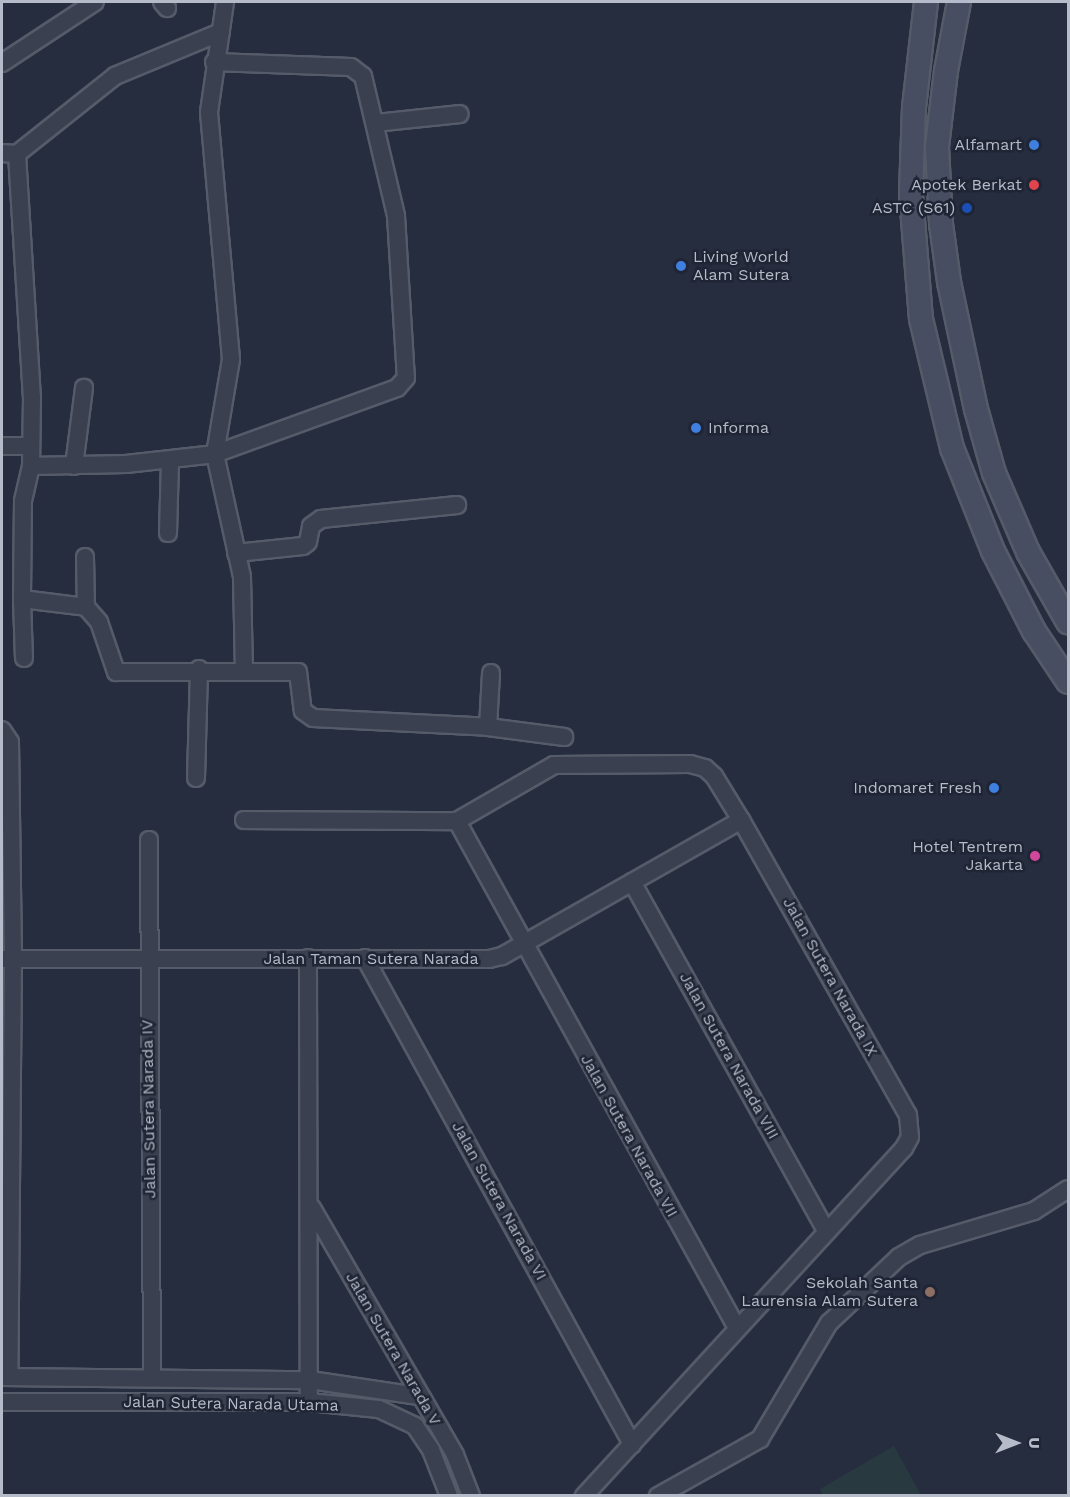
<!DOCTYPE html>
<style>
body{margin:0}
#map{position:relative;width:1070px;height:1497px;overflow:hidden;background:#262d3f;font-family:"Work Sans",sans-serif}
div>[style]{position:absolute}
.green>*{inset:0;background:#283a40}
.roads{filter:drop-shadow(2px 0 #555b69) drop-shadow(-2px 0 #555b69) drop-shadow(0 2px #555b69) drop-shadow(0 -2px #555b69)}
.minor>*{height:16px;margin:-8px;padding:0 8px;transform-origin:8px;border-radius:8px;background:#3a404f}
.secondary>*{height:22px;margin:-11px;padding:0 11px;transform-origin:11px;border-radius:11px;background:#484e61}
.dots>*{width:16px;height:16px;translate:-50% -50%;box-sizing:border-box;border:3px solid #1f2534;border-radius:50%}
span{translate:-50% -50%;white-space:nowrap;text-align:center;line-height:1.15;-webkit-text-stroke:5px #1f2534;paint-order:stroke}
.poi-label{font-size:16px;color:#b6bbc9}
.right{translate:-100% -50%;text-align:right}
.left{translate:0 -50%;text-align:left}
.street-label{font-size:16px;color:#b6bbc9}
.frame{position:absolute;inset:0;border:3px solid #b6bbc9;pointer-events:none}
.north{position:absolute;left:986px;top:1413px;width:60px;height:60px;-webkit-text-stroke:4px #1f2534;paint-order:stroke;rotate:90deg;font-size:16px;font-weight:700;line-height:24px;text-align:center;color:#b6bbc9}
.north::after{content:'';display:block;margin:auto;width:21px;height:27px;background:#b6bbc9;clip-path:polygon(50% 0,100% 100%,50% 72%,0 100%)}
</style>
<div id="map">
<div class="green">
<div style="clip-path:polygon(894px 1446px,921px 1495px,823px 1495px,820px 1489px)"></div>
</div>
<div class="roads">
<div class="minor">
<div style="left:162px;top:2px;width:8px;rotate:50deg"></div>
<div style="left:221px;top:32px;width:115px;rotate:157.5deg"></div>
<div style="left:115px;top:76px;width:125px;rotate:141.5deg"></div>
<div style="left:17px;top:154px;width:243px;rotate:86.5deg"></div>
<div style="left:32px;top:397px;width:69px;rotate:90.8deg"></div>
<div style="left:31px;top:466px;width:36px;rotate:103deg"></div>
<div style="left:23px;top:501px;width:98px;rotate:90.6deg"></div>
<div style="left:22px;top:599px;width:64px;rotate:7.1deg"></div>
<div style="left:86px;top:607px;width:20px;rotate:49deg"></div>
<div style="left:99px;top:622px;width:53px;rotate:71.2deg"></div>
<div style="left:116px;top:672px;width:182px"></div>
<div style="left:298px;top:672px;width:39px;rotate:83deg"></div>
<div style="left:303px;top:711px;width:12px;rotate:35deg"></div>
<div style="left:313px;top:718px;width:175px;rotate:2.9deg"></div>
<div style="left:488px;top:727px;width:77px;rotate:7.5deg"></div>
<div style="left:214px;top:62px;width:137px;rotate:2.1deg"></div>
<div style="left:351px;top:67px;width:15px;rotate:37deg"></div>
<div style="left:363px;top:76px;width:144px;rotate:76.7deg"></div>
<div style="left:396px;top:216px;width:162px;rotate:86.5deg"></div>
<div style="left:406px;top:378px;width:13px;rotate:132deg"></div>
<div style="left:397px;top:388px;width:194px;rotate:160.1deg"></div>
<div style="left:215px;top:454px;width:126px;rotate:77.6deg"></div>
<div style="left:242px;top:577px;width:93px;rotate:88.8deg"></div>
<div style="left:2px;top:63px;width:111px;rotate:-33.3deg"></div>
<div style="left:375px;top:123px;width:85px;rotate:-6deg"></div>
<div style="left:2px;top:153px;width:15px;rotate:4deg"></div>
<div style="left:2px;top:446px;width:29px"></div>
<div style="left:31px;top:466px;width:95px;rotate:-1.2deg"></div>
<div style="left:126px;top:464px;width:90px;rotate:-6.4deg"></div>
<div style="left:215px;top:454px;width:96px;rotate:-80.4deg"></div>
<div style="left:231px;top:359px;width:248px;rotate:-95.1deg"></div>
<div style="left:209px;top:112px;width:111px;rotate:-81.7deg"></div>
<div style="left:74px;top:466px;width:79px;rotate:-82.7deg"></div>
<div style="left:168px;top:533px;width:73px;rotate:-88.4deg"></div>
<div style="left:236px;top:553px;width:67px;rotate:-6deg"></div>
<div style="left:303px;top:546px;width:6px;rotate:-39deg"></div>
<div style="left:308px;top:542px;width:16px;rotate:-79deg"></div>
<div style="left:311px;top:526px;width:12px;rotate:-35deg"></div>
<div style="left:321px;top:519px;width:137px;rotate:-5.9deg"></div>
<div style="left:85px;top:557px;width:50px;rotate:88.9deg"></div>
<div style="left:22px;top:599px;width:59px;rotate:88.1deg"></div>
<div style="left:488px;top:727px;width:54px;rotate:-86.8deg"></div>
<div style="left:2px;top:730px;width:14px;rotate:56deg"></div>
<div style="left:10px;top:742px;width:217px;rotate:89.2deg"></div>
<div style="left:13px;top:959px;width:418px;rotate:90.5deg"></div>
<div style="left:196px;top:778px;width:109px;rotate:-88.4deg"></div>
<div style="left:244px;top:820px;width:213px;rotate:0.3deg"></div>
<div style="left:457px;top:821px;width:112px;rotate:-30deg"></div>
<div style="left:554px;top:765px;width:136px;rotate:-0.4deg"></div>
<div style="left:690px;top:764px;width:16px;rotate:15deg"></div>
<div style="left:705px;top:768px;width:12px;rotate:42deg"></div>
<div style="left:714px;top:776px;width:52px;rotate:58.5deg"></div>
<div style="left:741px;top:820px;width:339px;rotate:60.5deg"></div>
<div style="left:908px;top:1115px;width:22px;rotate:85deg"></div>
<div style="left:910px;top:1137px;width:13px;rotate:119deg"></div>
<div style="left:904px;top:1148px;width:473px;rotate:132.6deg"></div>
<div style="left:457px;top:821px;width:579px;rotate:61.09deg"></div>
<div style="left:149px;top:840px;width:538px;rotate:89.68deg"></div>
<div style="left:632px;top:882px;width:397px;rotate:60.9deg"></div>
<div style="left:308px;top:958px;width:444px;rotate:89.9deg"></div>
<div style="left:365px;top:958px;width:555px;rotate:61.22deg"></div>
<div style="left:2px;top:959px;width:487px"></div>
<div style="left:489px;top:959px;width:13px;rotate:-13deg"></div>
<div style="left:502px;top:956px;width:275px;rotate:-29.6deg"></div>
<div style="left:312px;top:1208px;width:285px;rotate:59.9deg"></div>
<div style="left:455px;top:1455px;width:44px;rotate:68.7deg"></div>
<div style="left:2px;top:1377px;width:308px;rotate:0.6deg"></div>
<div style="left:310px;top:1380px;width:110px;rotate:8.4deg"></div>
<div style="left:2px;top:1402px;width:307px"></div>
<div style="left:309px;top:1402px;width:70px;rotate:5.7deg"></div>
<div style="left:379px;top:1409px;width:40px;rotate:25deg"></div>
<div style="left:415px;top:1426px;width:29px;rotate:56deg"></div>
<div style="left:431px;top:1450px;width:49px;rotate:68.6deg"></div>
<div style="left:658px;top:1496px;width:117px;rotate:-29.2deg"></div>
<div style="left:760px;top:1439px;width:135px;rotate:-59.3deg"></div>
<div style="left:829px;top:1323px;width:96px;rotate:-43.3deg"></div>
<div style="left:899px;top:1257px;width:24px;rotate:-30deg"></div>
<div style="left:920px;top:1245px;width:119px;rotate:-16.6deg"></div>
<div style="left:1034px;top:1211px;width:40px;rotate:-32.9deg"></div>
</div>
<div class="secondary">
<div style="left:926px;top:2px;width:106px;rotate:96.5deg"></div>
<div style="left:914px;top:107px;width:88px;rotate:92deg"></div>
<div style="left:911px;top:195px;width:124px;rotate:85.4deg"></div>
<div style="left:921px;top:319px;width:133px;rotate:76.5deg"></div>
<div style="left:952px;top:448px;width:111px;rotate:68.3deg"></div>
<div style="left:993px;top:551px;width:90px;rotate:62.9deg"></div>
<div style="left:1034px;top:631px;width:61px;rotate:56.3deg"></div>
<div style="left:959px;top:2px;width:70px;rotate:100.7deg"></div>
<div style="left:946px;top:71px;width:77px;rotate:96.8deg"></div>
<div style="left:937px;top:147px;width:77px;rotate:87deg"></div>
<div style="left:941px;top:224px;width:59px;rotate:82.1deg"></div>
<div style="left:949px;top:282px;width:130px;rotate:78deg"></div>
<div style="left:976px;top:409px;width:66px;rotate:74.3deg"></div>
<div style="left:994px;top:473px;width:86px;rotate:66.7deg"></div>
<div style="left:1028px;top:552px;width:81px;rotate:60.3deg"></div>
</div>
</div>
<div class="dots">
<div style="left:1034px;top:145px;background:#3f7fe0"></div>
<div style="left:1034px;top:185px;background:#e0444e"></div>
<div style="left:967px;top:208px;background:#1a4fb4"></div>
<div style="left:681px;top:266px;background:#3f7fe0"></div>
<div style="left:696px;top:428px;background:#3f7fe0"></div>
<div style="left:994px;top:788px;background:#3f7fe0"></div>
<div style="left:1035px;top:856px;background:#d1479c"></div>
<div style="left:930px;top:1292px;background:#8d6e63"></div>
</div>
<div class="poi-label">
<span class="right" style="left:1022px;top:145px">Alfamart</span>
<span class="right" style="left:1022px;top:185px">Apotek Berkat</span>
<span class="right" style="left:955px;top:208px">ASTC (S61)</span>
<span class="left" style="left:693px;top:266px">Living World<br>Alam Sutera</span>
<span class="left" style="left:708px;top:428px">Informa</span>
<span class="right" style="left:982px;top:788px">Indomaret Fresh</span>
<span class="right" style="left:1023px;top:856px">Hotel Tentrem<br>Jakarta</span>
<span class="right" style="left:918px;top:1292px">Sekolah Santa<br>Laurensia Alam Sutera</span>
</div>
<div class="street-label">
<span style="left:371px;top:959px">Jalan Taman Sutera Narada</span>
<span style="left:830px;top:977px;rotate:61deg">Jalan Sutera Narada IX</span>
<span style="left:729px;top:1056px;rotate:61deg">Jalan Sutera Narada VIII</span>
<span style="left:149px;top:1109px;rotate:-91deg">Jalan Sutera Narada IV</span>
<span style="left:629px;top:1136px;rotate:61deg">Jalan Sutera Narada VII</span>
<span style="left:499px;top:1201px;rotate:61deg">Jalan Sutera Narada VI</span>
<span style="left:393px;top:1349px;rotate:60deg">Jalan Sutera Narada V</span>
<span style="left:231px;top:1404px;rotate:1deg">Jalan Sutera Narada Utama</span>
</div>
<div class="frame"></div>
<div class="north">U</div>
</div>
